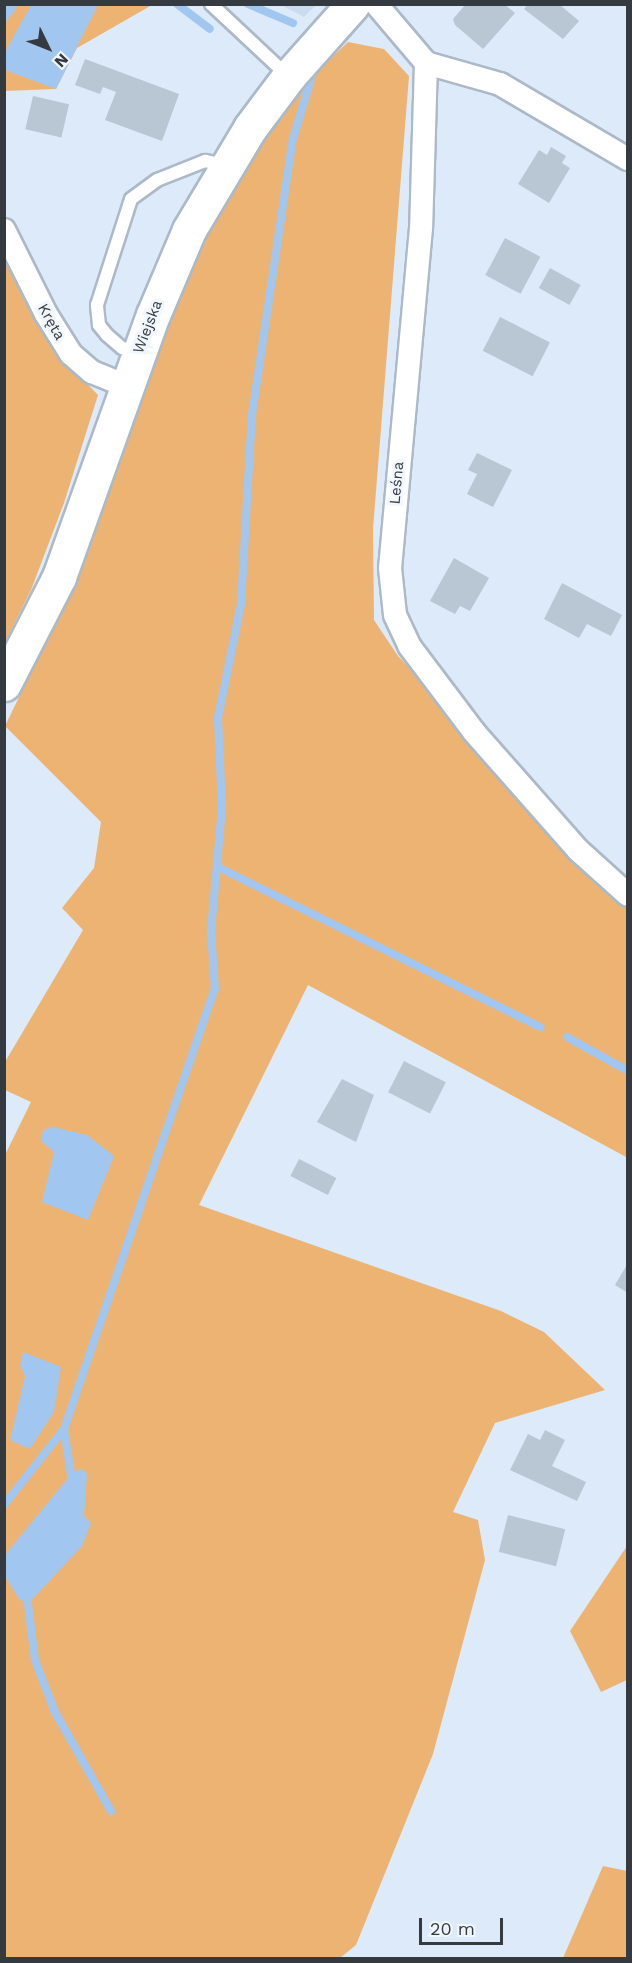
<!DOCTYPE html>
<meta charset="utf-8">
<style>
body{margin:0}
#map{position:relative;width:632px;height:1963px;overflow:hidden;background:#ddeaf9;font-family:"Work Sans",sans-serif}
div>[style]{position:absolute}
.built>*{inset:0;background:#cbdcf1}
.green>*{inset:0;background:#edb372}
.water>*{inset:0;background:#a1c7f1}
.stream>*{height:8px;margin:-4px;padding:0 4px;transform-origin:4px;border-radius:4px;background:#a1c7f1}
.building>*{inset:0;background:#b9c6d4;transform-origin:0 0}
.roads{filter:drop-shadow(2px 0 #acb9c7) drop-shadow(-2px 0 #acb9c7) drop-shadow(0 2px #acb9c7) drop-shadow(0 -2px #acb9c7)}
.lane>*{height:12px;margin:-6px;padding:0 6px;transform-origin:6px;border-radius:6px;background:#fff}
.street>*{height:22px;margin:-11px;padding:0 11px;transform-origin:11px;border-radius:11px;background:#fff}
.secondary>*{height:33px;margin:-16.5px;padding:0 16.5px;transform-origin:16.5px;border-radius:16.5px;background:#fff}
span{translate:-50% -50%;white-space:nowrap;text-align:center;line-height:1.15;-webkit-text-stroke:6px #f1f7fc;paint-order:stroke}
.street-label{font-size:15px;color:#353a40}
.frame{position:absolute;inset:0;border:6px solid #353a40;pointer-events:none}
.north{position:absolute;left:18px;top:18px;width:60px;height:60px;-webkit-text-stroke:4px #f1f7fc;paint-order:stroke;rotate:133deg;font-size:16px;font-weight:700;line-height:24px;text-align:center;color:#353a40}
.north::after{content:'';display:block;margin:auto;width:21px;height:27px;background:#353a40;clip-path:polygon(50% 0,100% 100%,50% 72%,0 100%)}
.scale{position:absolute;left:419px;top:1918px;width:84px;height:27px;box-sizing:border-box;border:3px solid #353a40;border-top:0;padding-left:8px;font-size:18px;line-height:21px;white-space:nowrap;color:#353a40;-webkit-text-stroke:4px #f1f7fc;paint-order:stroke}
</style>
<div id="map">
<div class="built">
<div style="clip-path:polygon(281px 5px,316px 5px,304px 17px)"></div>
</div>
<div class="green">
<div style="clip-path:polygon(4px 5px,152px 5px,77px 48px,56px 89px,5px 91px)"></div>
<div style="clip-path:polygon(348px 42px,384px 49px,409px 76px,373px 529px,374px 620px,398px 656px,627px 894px,628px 1158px,308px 985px,199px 1205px,501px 1311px,544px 1332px,605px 1390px,495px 1423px,453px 1512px,478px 1520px,485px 1560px,433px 1754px,356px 1945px,340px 1958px,5px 1958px,4px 1157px,31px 1102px,5px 1090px,5px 1062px,83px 930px,62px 908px,94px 868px,101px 822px,5px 726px,49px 636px,128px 437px,185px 269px,288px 99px)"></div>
<div style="clip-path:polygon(4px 243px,35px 320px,65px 361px,98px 395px,64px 503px,31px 590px,5px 642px)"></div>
<div style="clip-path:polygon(627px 1546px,627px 1680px,601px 1692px,570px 1631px)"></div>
<div style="clip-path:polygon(603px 1866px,627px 1871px,627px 1958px,563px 1958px)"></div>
</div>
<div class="water">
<div style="clip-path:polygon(5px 4px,19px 5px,5px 23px,4px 5px)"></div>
<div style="clip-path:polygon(31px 5px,98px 5px,56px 89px,5px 70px,5px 52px)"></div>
<div style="clip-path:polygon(53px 1127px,87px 1135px,114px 1156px,88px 1220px,42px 1202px,54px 1152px,41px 1141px,43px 1130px)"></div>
<div style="clip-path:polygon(23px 1352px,61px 1367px,54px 1412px,30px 1449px,10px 1440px,25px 1376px,20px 1365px)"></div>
<div style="clip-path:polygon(82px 1469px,87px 1474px,84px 1516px,91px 1523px,82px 1546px,28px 1604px,19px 1599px,5px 1576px,5px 1555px,73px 1472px)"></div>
</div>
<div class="stream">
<div style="left:177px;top:4px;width:41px;rotate:37.1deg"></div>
<div style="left:248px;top:4px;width:49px;rotate:22.9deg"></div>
<div style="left:218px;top:867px;width:360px;rotate:26.4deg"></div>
<div style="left:567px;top:1037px;width:70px;rotate:29.1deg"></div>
<div style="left:64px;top:1429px;width:47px;rotate:81.3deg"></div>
<div style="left:4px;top:1505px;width:97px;rotate:-51.7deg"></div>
<div style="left:64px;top:1429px;width:465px;rotate:-71.1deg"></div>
<div style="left:215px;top:989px;width:58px;rotate:-93.9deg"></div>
<div style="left:211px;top:931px;width:124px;rotate:-84.9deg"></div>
<div style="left:222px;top:807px;width:89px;rotate:-92.6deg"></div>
<div style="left:218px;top:718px;width:116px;rotate:-78.6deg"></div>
<div style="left:241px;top:604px;width:189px;rotate:-86.7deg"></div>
<div style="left:252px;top:415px;width:279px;rotate:-81.6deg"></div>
<div style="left:293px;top:139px;width:63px;rotate:-73.3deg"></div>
<div style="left:28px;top:1604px;width:56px;rotate:82.9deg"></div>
<div style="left:35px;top:1660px;width:56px;rotate:69deg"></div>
<div style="left:55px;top:1712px;width:114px;rotate:60.5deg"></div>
</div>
<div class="building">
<div style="clip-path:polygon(466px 4px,504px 4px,515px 13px,483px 49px,455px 25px,453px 19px)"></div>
<div style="clip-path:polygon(528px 4px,559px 4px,579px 21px,563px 39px,524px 9px)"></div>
<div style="clip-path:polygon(85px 59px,179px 94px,162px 141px,105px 120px,116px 92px,103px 87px,100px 94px,75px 85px)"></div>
<div style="left:33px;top:96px;width:37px;height:34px;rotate:13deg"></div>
<div style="clip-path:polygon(551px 147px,566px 156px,562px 163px,570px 168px,549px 203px,518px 184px,539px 150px,547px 155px)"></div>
<div style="left:505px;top:238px;width:40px;height:42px;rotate:28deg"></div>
<div style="left:550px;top:268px;width:35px;height:23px;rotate:29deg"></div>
<div style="left:500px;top:317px;width:56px;height:38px;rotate:27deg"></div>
<div style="clip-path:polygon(477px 453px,512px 470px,493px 507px,467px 494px,477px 474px,468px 470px)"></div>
<div style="clip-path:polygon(454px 558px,489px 578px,470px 611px,460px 606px,455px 614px,430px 601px)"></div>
<div style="clip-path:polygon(562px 583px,622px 615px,611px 636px,587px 624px,579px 638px,544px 619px)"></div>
<div style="left:404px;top:1061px;width:47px;height:35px;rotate:27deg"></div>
<div style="clip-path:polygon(342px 1079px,374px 1095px,356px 1142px,317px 1122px)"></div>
<div style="left:299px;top:1159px;width:42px;height:19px;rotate:27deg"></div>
<div style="clip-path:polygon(628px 1263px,628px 1293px,615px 1285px)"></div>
<div style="clip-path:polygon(545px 1430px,565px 1440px,552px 1466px,586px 1482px,577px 1501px,510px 1470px,528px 1434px,540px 1440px)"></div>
<div style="left:508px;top:1515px;width:59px;height:38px;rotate:14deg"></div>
</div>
<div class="roads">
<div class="lane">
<div style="left:211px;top:4px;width:104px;rotate:43.1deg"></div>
<div style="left:138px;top:354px;width:17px;rotate:-159deg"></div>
<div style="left:122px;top:348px;width:20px;rotate:-139deg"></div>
<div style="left:107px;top:335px;width:13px;rotate:-129deg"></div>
<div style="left:99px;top:325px;width:20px;rotate:-96deg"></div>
<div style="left:97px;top:305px;width:111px;rotate:-72.2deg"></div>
<div style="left:131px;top:199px;width:32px;rotate:-36deg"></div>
<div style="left:157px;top:180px;width:52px;rotate:-21.6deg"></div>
<div style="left:205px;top:161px;width:20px;rotate:11deg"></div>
</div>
<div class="street">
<div style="left:376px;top:4px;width:77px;rotate:49.7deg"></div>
<div style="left:426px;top:63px;width:165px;rotate:91.7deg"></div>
<div style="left:421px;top:228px;width:341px;rotate:95.2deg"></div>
<div style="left:390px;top:568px;width:47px;rotate:83.9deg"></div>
<div style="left:395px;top:615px;width:35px;rotate:65deg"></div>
<div style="left:410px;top:647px;width:106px;rotate:53deg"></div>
<div style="left:474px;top:732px;width:157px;rotate:48.6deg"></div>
<div style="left:578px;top:850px;width:67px;rotate:42deg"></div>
<div style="left:426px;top:63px;width:77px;rotate:15.8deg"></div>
<div style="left:500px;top:84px;width:148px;rotate:30.4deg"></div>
<div style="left:4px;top:230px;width:94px;rotate:63.4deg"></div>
<div style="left:46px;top:314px;width:47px;rotate:58deg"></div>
<div style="left:71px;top:354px;width:28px;rotate:41deg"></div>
<div style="left:92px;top:372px;width:38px;rotate:22deg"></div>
</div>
<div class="secondary">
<div style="left:4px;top:684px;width:120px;rotate:-62.8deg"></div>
<div style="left:59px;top:577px;width:278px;rotate:-70.3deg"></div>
<div style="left:153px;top:315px;width:92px;rotate:-67deg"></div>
<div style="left:189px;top:230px;width:119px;rotate:-59.1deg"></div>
<div style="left:250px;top:128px;width:65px;rotate:-53.1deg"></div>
<div style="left:289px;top:76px;width:96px;rotate:-48.4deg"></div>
</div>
</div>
<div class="street-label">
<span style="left:51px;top:322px;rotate:60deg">Kręta</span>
<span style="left:148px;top:327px;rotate:-69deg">Wiejska</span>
<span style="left:397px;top:483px;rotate:-85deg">Leśna</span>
</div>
<div class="frame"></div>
<div class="north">N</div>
<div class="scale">20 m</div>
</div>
